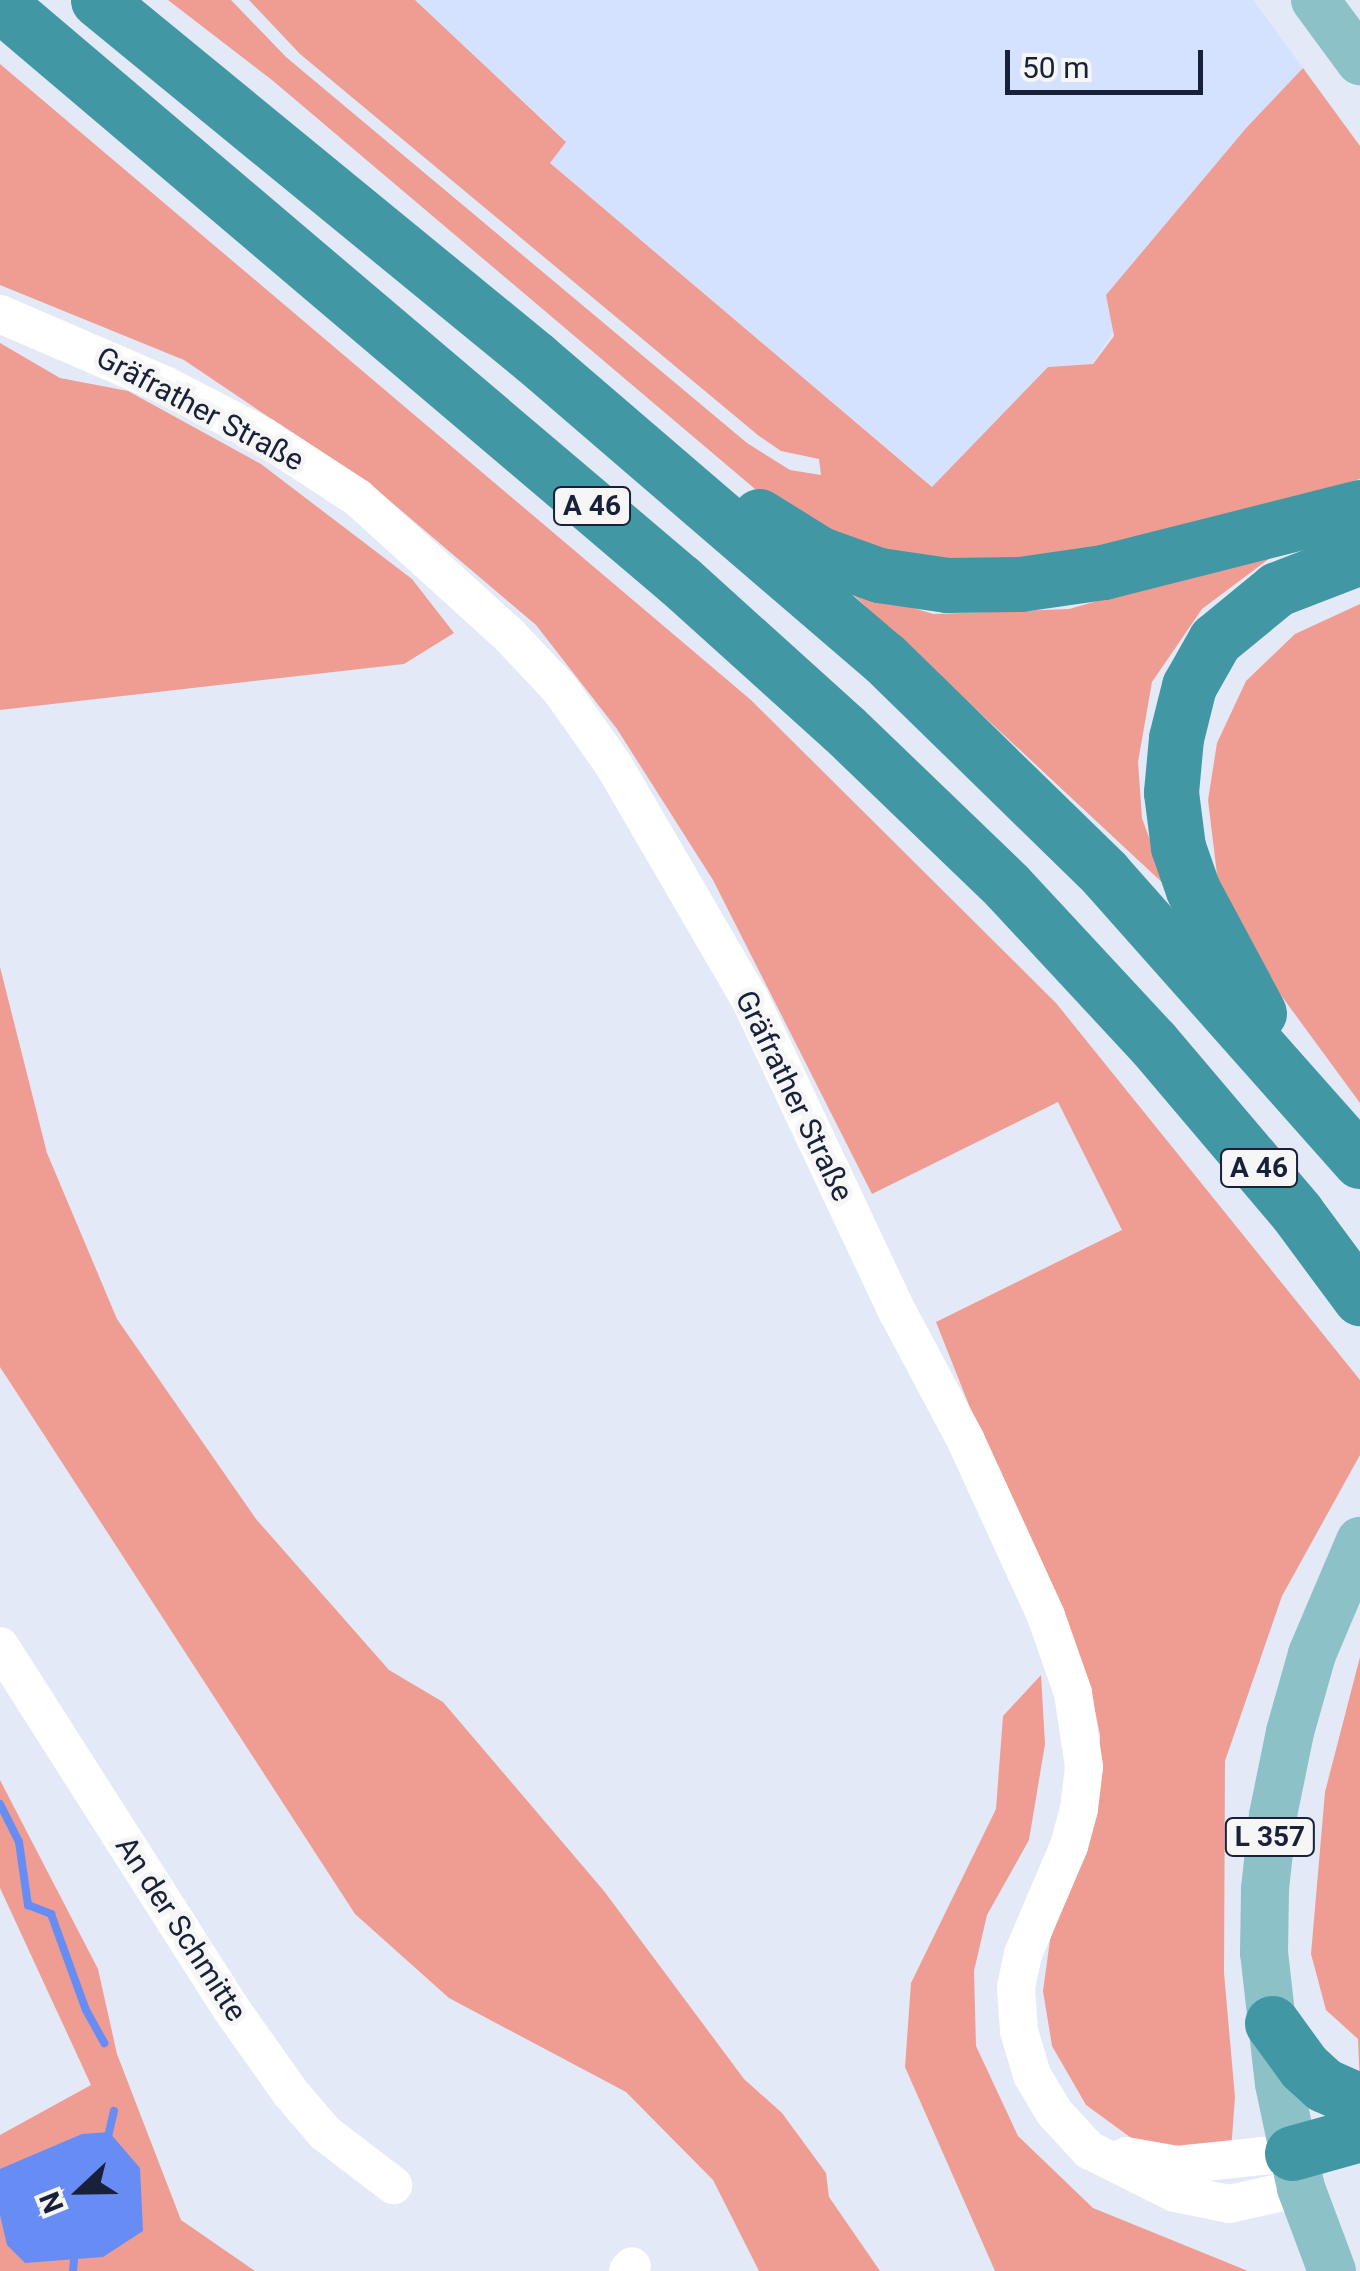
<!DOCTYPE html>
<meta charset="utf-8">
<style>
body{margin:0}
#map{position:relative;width:1360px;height:2271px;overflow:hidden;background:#e3e9f6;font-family:Roboto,sans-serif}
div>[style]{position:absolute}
.built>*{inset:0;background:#d5e2ff}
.green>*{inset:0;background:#ef9d93}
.water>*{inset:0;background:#678df4}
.stream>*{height:8px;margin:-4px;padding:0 4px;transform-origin:4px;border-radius:4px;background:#678df4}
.minor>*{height:38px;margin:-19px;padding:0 19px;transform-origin:19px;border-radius:19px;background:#fff}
.major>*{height:48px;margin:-24px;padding:0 24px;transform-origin:24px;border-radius:24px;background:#8dc1c8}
.highway>*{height:55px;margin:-27.5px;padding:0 27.5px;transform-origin:27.5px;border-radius:27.5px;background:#4198a4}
span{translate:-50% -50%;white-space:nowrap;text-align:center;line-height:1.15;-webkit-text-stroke:10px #f6f6f6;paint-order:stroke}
.shield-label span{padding:2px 8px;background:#f6f6f6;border:2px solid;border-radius:8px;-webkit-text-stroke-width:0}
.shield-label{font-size:28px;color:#182139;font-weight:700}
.street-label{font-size:30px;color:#182139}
.north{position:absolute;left:30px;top:2141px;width:100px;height:100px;-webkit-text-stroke:8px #f6f6f6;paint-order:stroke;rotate:248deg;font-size:28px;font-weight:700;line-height:40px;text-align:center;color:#182139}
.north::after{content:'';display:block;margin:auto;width:35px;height:45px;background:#182139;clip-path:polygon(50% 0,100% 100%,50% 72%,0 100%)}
.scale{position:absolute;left:1005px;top:50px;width:198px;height:45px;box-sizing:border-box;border:5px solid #182139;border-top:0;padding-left:12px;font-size:30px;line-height:35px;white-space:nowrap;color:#182139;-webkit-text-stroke:8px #f6f6f6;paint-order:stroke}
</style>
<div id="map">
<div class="built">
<div style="clip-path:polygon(415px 0,1253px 0,1303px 68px,1247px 127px,1092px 364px,1048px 367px,933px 487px,549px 162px,566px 141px)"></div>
</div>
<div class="green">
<div style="clip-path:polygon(168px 0,231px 0,286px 57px,747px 443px,790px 470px,821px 475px,819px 459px,781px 451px,759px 436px,300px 54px,249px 0,415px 0,566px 142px,550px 163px,932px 487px,1048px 367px,1093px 364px,1114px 336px,1106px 295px,1247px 127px,1303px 68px,1360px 146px,1360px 479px,1082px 556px,899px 567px,791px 513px,755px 489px,272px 80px)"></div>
<div style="clip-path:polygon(0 64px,751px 700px,1056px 1003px,1360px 1380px,1360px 1455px,1282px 1596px,1225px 1761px,1224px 1973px,1235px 2097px,1231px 2151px,1184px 2153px,1134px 2140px,1086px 2105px,1052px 2046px,1043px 1991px,1050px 1940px,1097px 1804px,1100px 1735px,1089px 1681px,1058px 1599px,982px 1438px,936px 1322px,1122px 1230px,1058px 1102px,872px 1194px,713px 880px,617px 729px,536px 625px,377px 490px,184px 360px,0 285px)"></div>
<div style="clip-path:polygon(0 343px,60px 378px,128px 391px,261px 464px,412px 579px,454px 633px,404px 664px,0 710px)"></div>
<div style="clip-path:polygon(1282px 549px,1202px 609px,1152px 682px,1138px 762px,1142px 818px,1167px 887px,845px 587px,933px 614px,1069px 609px)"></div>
<div style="clip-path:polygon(1360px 604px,1360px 1103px,1239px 938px,1219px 891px,1208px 800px,1217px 743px,1246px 681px,1295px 634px)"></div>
<div style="clip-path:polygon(0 967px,47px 1153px,117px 1319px,256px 1519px,389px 1670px,443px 1702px,604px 1891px,744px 2079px,782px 2113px,826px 2173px,829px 2197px,880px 2271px,759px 2271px,713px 2180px,626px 2092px,449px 1998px,355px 1914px,0 1367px)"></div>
<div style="clip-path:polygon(1360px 1657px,1360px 2087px,1358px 2039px,1326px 2010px,1311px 1954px,1325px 1792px)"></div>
<div style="clip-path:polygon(1041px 1675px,1045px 1744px,1029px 1840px,987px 1915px,974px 1971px,976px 2046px,1018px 2136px,1093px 2208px,1248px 2271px,995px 2271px,905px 2067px,911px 1983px,996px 1809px,1003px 1716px)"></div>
<div style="clip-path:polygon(0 1780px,98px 1969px,117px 2054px,181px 2220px,255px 2271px,0 2271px,0 2135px,91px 2085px,0 1888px)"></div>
</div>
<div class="water">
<div style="clip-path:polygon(109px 2132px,140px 2168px,143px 2231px,103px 2257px,25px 2263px,7px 2245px,0 2215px,0 2169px,82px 2134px)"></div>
</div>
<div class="stream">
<div style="left:0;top:1804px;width:42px;rotate:63.4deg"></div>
<div style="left:19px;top:1842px;width:64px;rotate:81.9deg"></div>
<div style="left:28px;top:1905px;width:25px;rotate:21deg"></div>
<div style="left:51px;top:1914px;width:102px;rotate:70deg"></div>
<div style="left:86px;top:2010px;width:38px;rotate:61deg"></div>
<div style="left:107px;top:2141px;width:31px;rotate:-77deg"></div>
<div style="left:73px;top:2271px;width:21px;rotate:-85deg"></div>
</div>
<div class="minor">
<div style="left:0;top:314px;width:180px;rotate:23.3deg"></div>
<div style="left:165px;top:385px;width:110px;rotate:27.5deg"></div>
<div style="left:263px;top:436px;width:113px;rotate:33.1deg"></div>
<div style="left:358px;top:498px;width:205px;rotate:42.2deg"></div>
<div style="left:510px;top:636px;width:73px;rotate:46.7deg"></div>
<div style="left:560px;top:689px;width:92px;rotate:54.8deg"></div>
<div style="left:613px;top:764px;width:272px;rotate:59.8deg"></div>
<div style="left:750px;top:999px;width:345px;rotate:64.8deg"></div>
<div style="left:897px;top:1311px;width:147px;rotate:62deg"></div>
<div style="left:966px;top:1441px;width:192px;rotate:65.4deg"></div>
<div style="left:1046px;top:1616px;width:82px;rotate:70.7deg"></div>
<div style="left:1073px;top:1693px;width:75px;rotate:81.5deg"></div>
<div style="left:1084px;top:1767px;width:42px;rotate:96.8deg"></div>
<div style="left:1079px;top:1809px;width:38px;rotate:105deg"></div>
<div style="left:1069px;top:1846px;width:117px;rotate:113.1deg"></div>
<div style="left:1023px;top:1954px;width:34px;rotate:102deg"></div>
<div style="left:1016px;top:1987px;width:44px;rotate:86.1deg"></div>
<div style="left:1019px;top:2031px;width:46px;rotate:73.5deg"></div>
<div style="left:1032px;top:2075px;width:43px;rotate:59.3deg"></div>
<div style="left:1054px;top:2112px;width:52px;rotate:47.4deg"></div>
<div style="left:1089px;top:2150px;width:96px;rotate:26.6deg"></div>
<div style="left:1175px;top:2193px;width:55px;rotate:11.5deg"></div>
<div style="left:1229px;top:2204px;width:74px;rotate:-12.5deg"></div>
<div style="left:0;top:1646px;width:428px;rotate:57.5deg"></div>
<div style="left:230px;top:2007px;width:104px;rotate:54.8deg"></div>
<div style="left:290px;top:2092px;width:54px;rotate:49.5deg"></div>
<div style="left:325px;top:2133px;width:86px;rotate:37.4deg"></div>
<div style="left:1126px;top:2156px;width:52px;rotate:10deg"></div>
<div style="left:1177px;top:2165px;width:116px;rotate:-6deg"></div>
<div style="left:628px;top:2271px;width:6px;rotate:-51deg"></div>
</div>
<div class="major">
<div style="left:1315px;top:0;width:76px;rotate:53.6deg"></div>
<div style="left:1332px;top:2271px;width:89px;rotate:-110.5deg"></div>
<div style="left:1301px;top:2188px;width:106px;rotate:-101.9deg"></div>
<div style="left:1279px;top:2084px;width:132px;rotate:-96.5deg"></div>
<div style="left:1264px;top:1953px;width:64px;rotate:-89.1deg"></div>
<div style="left:1265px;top:1889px;width:74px;rotate:-83.8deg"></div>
<div style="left:1273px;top:1815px;width:85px;rotate:-78.4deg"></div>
<div style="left:1290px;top:1732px;width:81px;rotate:-74.2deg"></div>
<div style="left:1312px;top:1654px;width:123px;rotate:-67deg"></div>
</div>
<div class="highway">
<div style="left:98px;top:0;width:566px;rotate:39.34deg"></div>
<div style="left:536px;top:359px;width:457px;rotate:40.7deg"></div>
<div style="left:883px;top:657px;width:310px;rotate:44.3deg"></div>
<div style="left:1105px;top:874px;width:384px;rotate:48.4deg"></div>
<div style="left:0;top:4px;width:892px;rotate:40.32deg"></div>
<div style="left:680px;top:581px;width:221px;rotate:42.1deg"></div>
<div style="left:844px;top:729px;width:226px;rotate:43.9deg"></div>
<div style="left:1007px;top:886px;width:214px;rotate:47.1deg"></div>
<div style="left:1153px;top:1043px;width:223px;rotate:49.7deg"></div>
<div style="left:1297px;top:1213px;width:106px;rotate:53.5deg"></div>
<div style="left:759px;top:516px;width:72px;rotate:31.9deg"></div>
<div style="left:820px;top:554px;width:63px;rotate:19.6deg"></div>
<div style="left:879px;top:575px;width:69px;rotate:8.4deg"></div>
<div style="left:947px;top:585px;width:73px;rotate:-0.8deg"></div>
<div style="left:1020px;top:584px;width:84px;rotate:-8.2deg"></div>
<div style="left:1103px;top:572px;width:265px;rotate:-14.2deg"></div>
<div style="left:1259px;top:1013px;width:140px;rotate:-118.2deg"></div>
<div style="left:1193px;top:890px;width:46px;rotate:-109.2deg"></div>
<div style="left:1178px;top:847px;width:55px;rotate:-97.3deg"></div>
<div style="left:1171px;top:792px;width:54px;rotate:-84.7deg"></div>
<div style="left:1176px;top:738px;width:54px;rotate:-76deg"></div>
<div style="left:1189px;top:686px;width:53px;rotate:-60.5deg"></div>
<div style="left:1215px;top:640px;width:80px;rotate:-39.4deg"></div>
<div style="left:1277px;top:589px;width:89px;rotate:-21.1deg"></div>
<div style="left:1272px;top:2023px;width:54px;rotate:54deg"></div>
<div style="left:1304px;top:2067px;width:27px;rotate:42deg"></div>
<div style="left:1324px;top:2085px;width:39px;rotate:24deg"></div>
<div style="left:1292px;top:2153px;width:71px;rotate:-15.6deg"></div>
</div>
<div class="shield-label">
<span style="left:592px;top:506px">A 46</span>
<span style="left:1259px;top:1168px">A 46</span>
<span style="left:1270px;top:1837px">L 357</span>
</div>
<div class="street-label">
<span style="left:200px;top:409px;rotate:28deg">Gräfrather Straße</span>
<span style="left:794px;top:1096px;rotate:64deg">Gräfrather Straße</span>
<span style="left:181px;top:1929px;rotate:57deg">An der Schmitte</span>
</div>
<div class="north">N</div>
<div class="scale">50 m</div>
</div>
